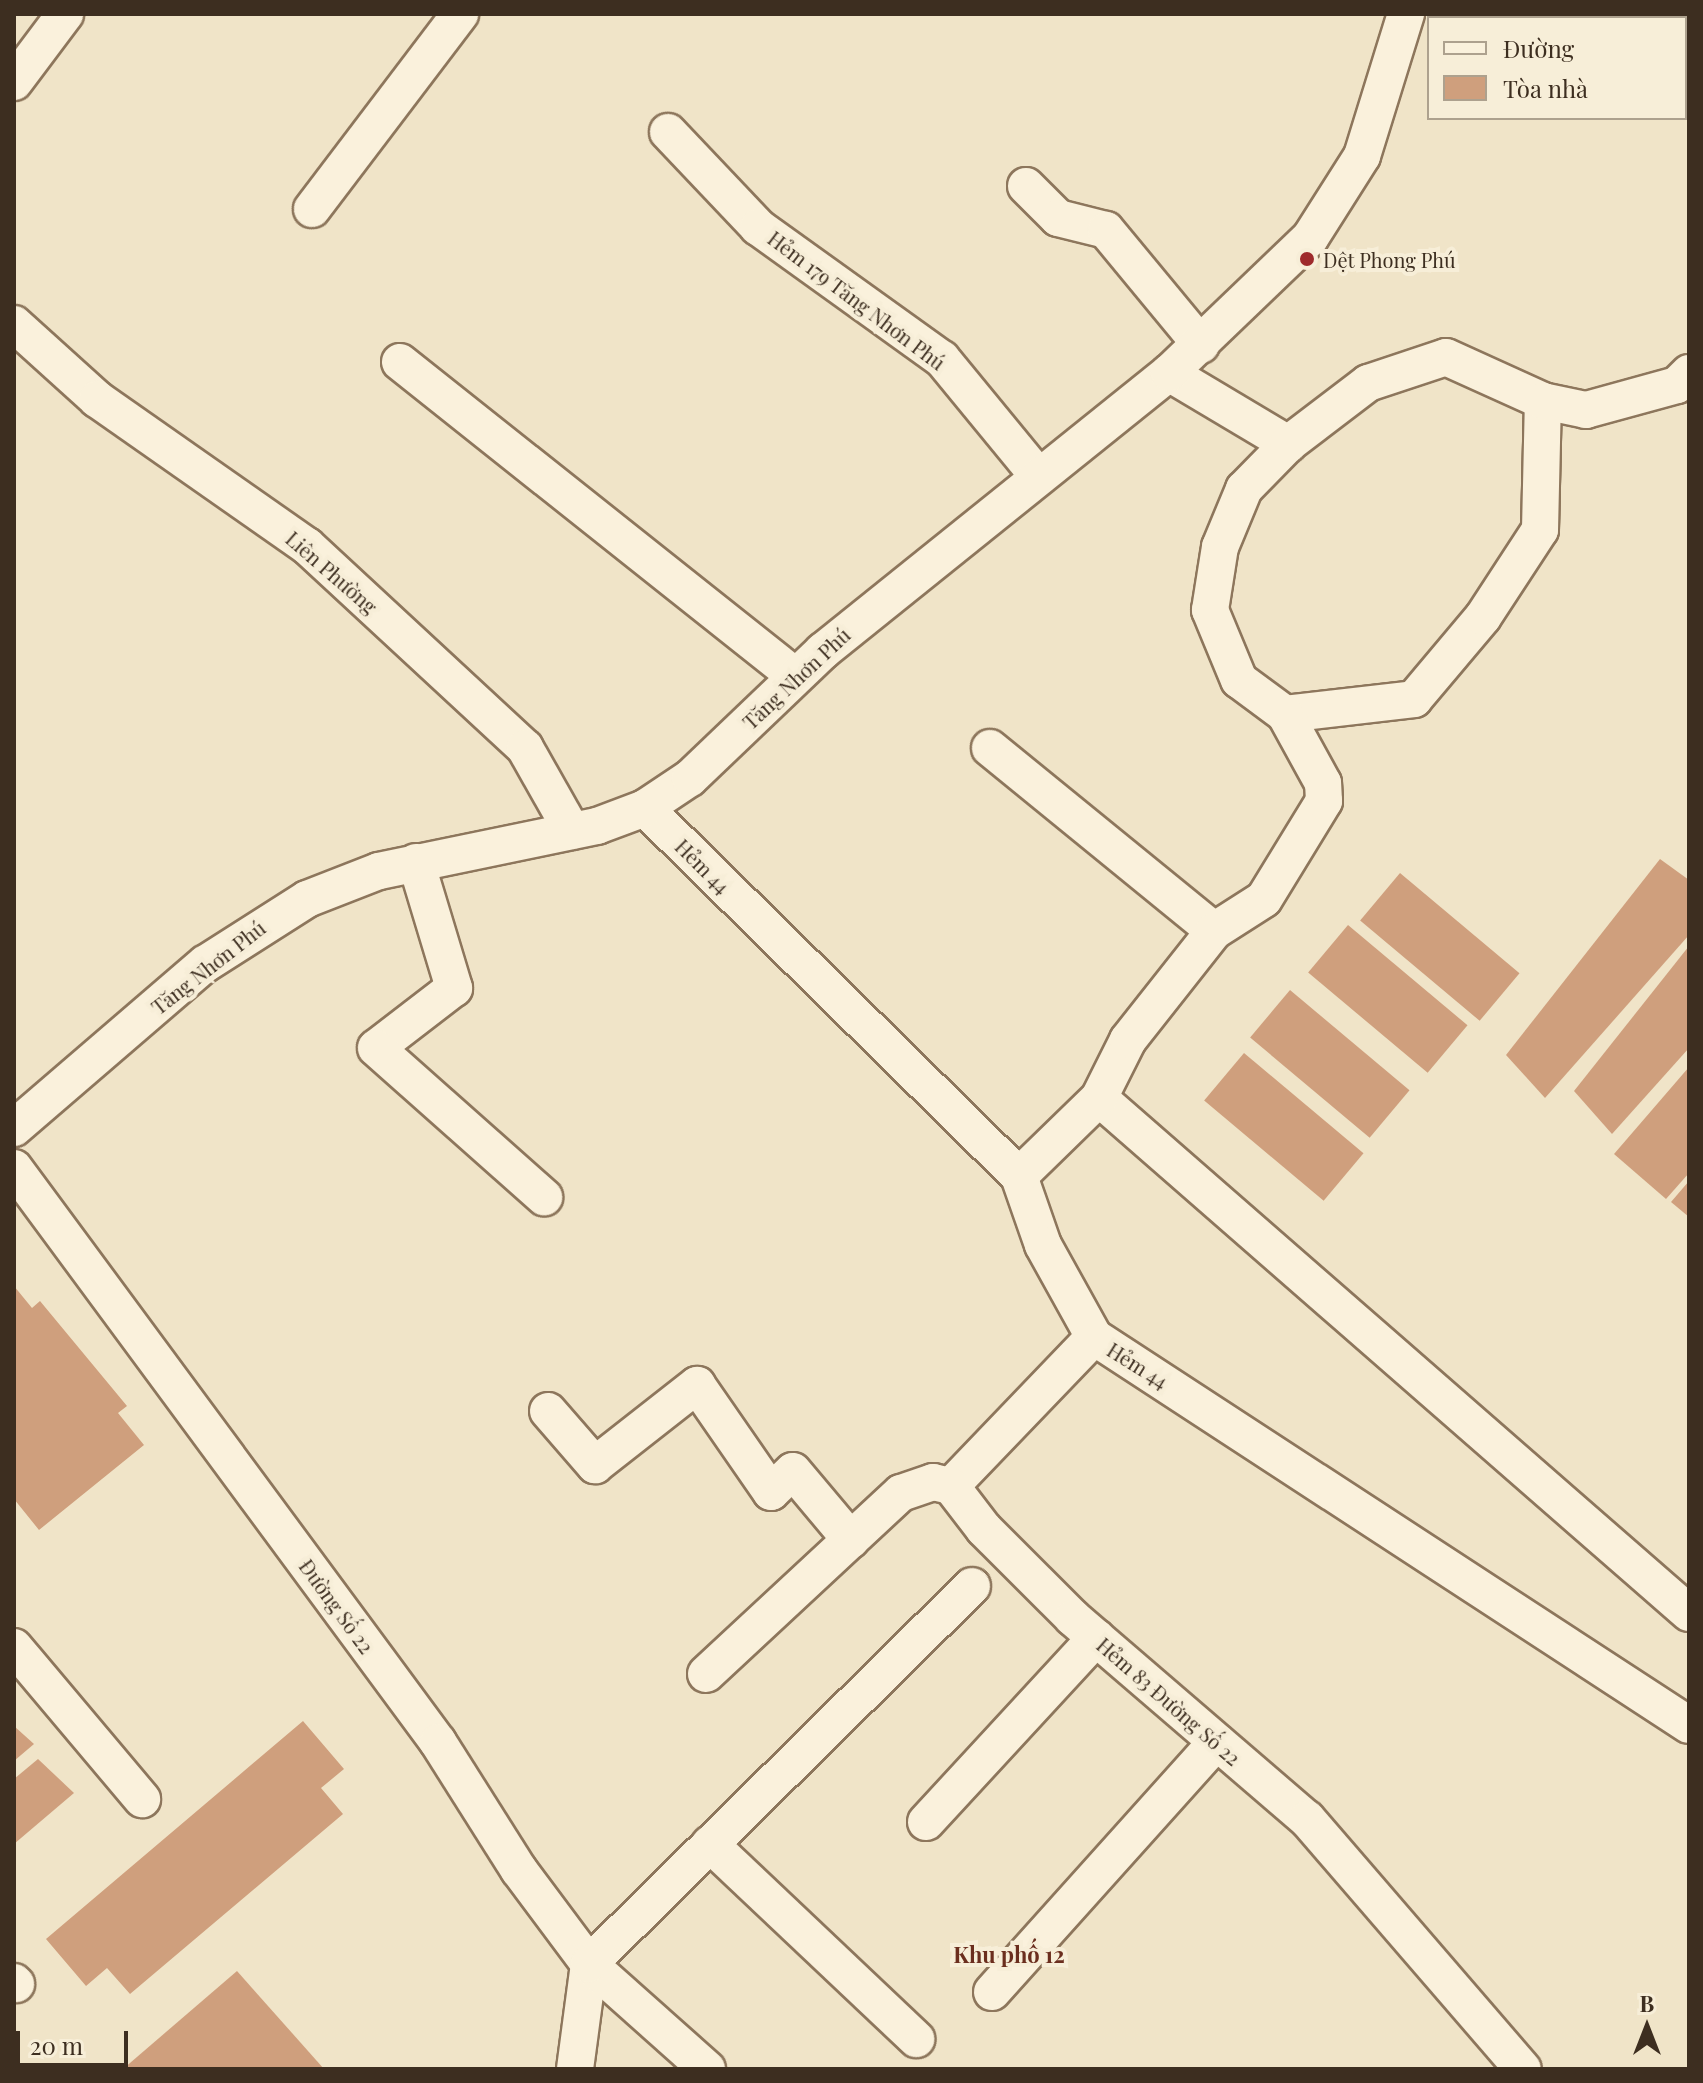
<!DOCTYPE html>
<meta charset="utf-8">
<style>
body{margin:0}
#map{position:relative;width:1703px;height:2083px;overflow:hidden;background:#f0e4c8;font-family:"Playfair Display",serif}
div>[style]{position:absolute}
.building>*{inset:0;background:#cf9f7d;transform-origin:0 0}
.roads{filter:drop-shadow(2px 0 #8d765c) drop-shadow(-2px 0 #8d765c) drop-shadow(0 2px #8d765c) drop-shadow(0 -2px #8d765c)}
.minor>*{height:36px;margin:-18px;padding:0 18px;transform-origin:18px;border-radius:18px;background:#faf1dc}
.dots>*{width:22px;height:22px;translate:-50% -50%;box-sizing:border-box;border:4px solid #f7eed8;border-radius:50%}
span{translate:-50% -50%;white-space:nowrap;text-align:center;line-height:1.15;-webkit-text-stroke:8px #f7eed8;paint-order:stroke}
.poi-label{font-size:20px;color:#3d2e20}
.left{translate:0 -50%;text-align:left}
.street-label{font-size:20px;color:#3d2e20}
.neighbourhood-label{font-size:22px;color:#6b2e1e;font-weight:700}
.frame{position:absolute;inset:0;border:16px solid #3d2e20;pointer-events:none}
.legend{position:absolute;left:1427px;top:16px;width:260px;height:104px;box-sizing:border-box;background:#f7eed8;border:2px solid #ada18e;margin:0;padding:10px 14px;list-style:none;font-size:24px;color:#3d2e20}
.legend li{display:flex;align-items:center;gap:16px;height:40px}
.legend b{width:40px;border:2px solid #ada18e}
.north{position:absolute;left:1607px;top:1987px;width:80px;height:80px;-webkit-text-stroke:6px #f7eed8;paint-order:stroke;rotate:0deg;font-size:22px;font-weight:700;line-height:32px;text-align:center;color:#3d2e20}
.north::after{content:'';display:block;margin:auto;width:28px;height:36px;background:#3d2e20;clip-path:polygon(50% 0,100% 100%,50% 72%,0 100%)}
.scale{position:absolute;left:16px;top:2031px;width:112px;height:36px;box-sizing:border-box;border:4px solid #3d2e20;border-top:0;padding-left:10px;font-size:24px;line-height:28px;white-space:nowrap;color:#3d2e20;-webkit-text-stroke:6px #f7eed8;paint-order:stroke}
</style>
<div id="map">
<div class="building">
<div style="clip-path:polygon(1660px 859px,1689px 880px,1689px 935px,1545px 1098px,1506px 1055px)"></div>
<div style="left:1400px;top:873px;width:156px;height:62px;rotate:40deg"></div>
<div style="left:1348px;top:925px;width:156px;height:62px;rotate:40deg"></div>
<div style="clip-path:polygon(1689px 946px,1689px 1048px,1612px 1134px,1574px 1091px)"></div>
<div style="left:1290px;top:990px;width:156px;height:62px;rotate:40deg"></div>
<div style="left:1244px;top:1053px;width:156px;height:62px;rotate:40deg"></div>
<div style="clip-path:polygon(1689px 1067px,1689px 1173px,1666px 1199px,1614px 1154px)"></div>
<div style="clip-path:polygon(1689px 1181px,1689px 1217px,1671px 1202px)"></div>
<div style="clip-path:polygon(14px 1286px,32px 1308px,40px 1301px,127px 1406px,118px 1413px,144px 1445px,39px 1530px,14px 1499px)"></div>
<div style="clip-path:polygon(303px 1721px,344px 1769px,321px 1788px,343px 1814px,130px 1994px,107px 1968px,86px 1986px,46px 1939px)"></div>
<div style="clip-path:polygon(14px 1726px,34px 1744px,14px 1761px)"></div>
<div style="clip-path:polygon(38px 1759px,74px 1793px,14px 1844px,14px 1779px)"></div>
<div style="clip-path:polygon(237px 1971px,324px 2069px,123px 2069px)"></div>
</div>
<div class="roads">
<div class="minor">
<div style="left:14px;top:82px;width:85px;rotate:-53.1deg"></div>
<div style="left:668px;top:132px;width:131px;rotate:46.5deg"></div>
<div style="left:758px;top:227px;width:226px;rotate:35.7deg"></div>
<div style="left:942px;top:359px;width:151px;rotate:50.6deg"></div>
<div style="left:1026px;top:186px;width:45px;rotate:45deg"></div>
<div style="left:1058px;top:218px;width:49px;rotate:14deg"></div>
<div style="left:1106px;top:230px;width:149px;rotate:50.4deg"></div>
<div style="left:312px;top:209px;width:245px;rotate:-52.8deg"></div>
<div style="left:14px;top:324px;width:112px;rotate:42.1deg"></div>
<div style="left:97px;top:399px;width:256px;rotate:35deg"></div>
<div style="left:307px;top:546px;width:297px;rotate:42.8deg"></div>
<div style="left:525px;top:748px;width:95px;rotate:60.5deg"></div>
<div style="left:400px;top:362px;width:505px;rotate:38.48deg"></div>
<div style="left:1169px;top:373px;width:139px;rotate:30.8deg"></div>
<div style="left:1285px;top:714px;width:130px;rotate:-6.6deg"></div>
<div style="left:1414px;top:699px;width:107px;rotate:-49.9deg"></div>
<div style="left:1483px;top:617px;width:104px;rotate:-56.8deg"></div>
<div style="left:1540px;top:530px;width:129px;rotate:-88.7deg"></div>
<div style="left:990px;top:748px;width:289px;rotate:39.2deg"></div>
<div style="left:645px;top:808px;width:525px;rotate:44.54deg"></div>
<div style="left:1019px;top:1176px;width:73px;rotate:70.8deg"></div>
<div style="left:1043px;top:1245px;width:105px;rotate:61deg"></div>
<div style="left:1094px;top:1337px;width:710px;rotate:33.11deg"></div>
<div style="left:416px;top:862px;width:132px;rotate:73.2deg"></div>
<div style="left:454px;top:988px;width:98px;rotate:142.4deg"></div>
<div style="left:376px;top:1048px;width:225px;rotate:41.6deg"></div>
<div style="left:1099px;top:1098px;width:783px;rotate:41.12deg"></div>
<div style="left:14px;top:1128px;width:252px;rotate:-40.7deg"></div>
<div style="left:205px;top:964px;width:121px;rotate:-32.5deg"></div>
<div style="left:307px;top:899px;width:77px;rotate:-21.3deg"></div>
<div style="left:379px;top:871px;width:223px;rotate:-11.7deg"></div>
<div style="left:597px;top:826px;width:51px;rotate:-20.6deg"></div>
<div style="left:645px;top:808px;width:54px;rotate:-33.7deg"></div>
<div style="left:690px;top:778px;width:184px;rotate:-43.7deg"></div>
<div style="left:823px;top:651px;width:444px;rotate:-38.8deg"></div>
<div style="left:1169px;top:373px;width:195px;rotate:-43.8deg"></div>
<div style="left:1310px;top:238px;width:97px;rotate:-57.6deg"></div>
<div style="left:1362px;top:156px;width:149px;rotate:-72.8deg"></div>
<div style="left:14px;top:1168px;width:714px;rotate:53.55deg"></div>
<div style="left:438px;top:1742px;width:151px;rotate:57.7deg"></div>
<div style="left:519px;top:1870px;width:117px;rotate:53.3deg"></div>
<div style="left:589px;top:1964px;width:106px;rotate:97.6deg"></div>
<div style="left:1019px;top:1176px;width:112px;rotate:-44.3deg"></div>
<div style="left:1099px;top:1098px;width:65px;rotate:-63.4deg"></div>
<div style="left:1128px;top:1040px;width:139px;rotate:-51.7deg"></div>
<div style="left:1214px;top:931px;width:59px;rotate:-32.6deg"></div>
<div style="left:1264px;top:899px;width:115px;rotate:-58.5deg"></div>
<div style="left:1324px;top:801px;width:18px;rotate:-93deg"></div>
<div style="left:1323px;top:783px;width:79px;rotate:-118.8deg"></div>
<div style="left:1285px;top:714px;width:57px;rotate:-143.5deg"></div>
<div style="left:1239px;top:680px;width:76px;rotate:-112.5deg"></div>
<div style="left:1210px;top:610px;width:64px;rotate:-81deg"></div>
<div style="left:1220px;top:547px;width:63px;rotate:-67.5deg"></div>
<div style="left:1244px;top:489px;width:63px;rotate:-45.6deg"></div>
<div style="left:1288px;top:444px;width:101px;rotate:-37.3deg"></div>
<div style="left:1368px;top:383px;width:82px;rotate:-18.4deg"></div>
<div style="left:1446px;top:357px;width:107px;rotate:24.4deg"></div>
<div style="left:1543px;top:401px;width:44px;rotate:11.8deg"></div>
<div style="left:1586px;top:410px;width:94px;rotate:-15.4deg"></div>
<div style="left:1677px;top:385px;width:17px;rotate:-45deg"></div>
<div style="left:1094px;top:1337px;width:207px;rotate:133.8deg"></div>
<div style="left:951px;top:1486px;width:54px;rotate:52.5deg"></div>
<div style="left:984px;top:1529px;width:126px;rotate:45deg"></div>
<div style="left:1073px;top:1618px;width:308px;rotate:40.7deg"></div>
<div style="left:1307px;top:1819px;width:330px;rotate:49.2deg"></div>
<div style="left:548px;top:1411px;width:72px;rotate:49deg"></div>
<div style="left:595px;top:1465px;width:130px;rotate:-38.1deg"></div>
<div style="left:697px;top:1385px;width:130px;rotate:55.3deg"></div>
<div style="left:771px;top:1492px;width:30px;rotate:-44deg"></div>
<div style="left:793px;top:1471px;width:90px;rotate:50deg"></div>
<div style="left:14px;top:1647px;width:199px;rotate:49.9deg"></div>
<div style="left:706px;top:1674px;width:266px;rotate:-42.9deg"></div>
<div style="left:901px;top:1493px;width:34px;rotate:-19deg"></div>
<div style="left:933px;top:1482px;width:18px;rotate:13deg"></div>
<div style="left:926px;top:1822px;width:251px;rotate:-47.3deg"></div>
<div style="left:710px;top:1844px;width:284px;rotate:43.4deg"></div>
<div style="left:14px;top:1982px;width:3px;rotate:45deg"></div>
<div style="left:992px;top:1992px;width:336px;rotate:-48.1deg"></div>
<div style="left:707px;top:2069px;width:158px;rotate:-138.3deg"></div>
<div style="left:589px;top:1964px;width:538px;rotate:-44.62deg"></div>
</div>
</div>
<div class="dots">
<div style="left:1307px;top:259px;background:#9e2a2b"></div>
</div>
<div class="poi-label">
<span class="left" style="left:1323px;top:259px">Dệt Phong Phú</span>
</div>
<div class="street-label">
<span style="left:857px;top:300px;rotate:37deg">Hẻm 179 Tăng Nhơn Phú</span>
<span style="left:332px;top:572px;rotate:41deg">Liên Phường</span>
<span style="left:796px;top:678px;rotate:-43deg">Tăng Nhơn Phú</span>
<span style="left:703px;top:866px;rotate:45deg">Hẻm 44</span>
<span style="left:208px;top:967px;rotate:-38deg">Tăng Nhơn Phú</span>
<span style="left:1138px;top:1365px;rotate:32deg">Hẻm 44</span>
<span style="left:337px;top:1606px;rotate:54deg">Đường Số 22</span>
<span style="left:1169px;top:1701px;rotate:41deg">Hẻm 83 Đường Số 22</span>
</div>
<div class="neighbourhood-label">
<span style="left:1009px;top:1955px">Khu phố 12</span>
</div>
<div class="frame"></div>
<ul class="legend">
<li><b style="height:10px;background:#faf1dc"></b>Đường</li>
<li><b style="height:22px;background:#cf9f7d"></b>Tòa nhà</li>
</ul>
<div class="north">B</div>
<div class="scale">20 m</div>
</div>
